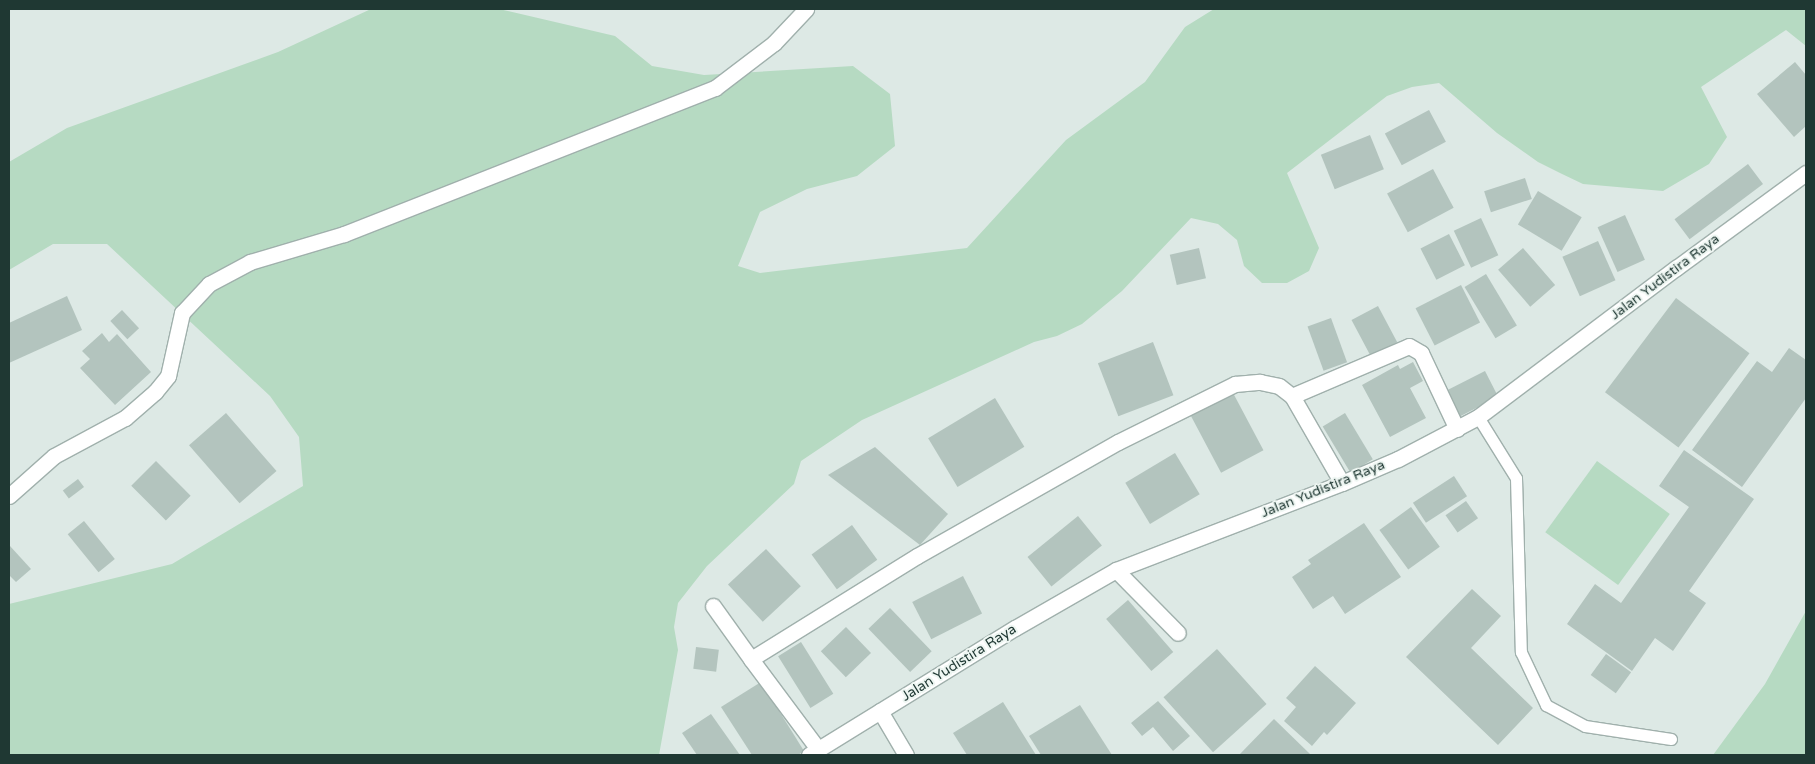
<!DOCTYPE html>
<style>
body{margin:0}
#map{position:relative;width:1815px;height:764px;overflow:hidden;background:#dde9e5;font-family:"Varela Round",sans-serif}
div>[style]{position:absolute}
.green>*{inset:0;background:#b6dac2;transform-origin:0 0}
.building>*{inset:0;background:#b3c4be;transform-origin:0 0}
.roads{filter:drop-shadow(1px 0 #a0b0ac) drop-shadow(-1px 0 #a0b0ac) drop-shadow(0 1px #a0b0ac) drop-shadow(0 -1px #a0b0ac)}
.lane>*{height:11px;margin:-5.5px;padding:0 5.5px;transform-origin:5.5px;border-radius:5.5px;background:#fff}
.street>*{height:15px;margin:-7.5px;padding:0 7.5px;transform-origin:7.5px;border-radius:7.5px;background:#fff}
.secondary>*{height:15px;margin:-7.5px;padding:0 7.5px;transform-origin:7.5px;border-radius:7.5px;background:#fff}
span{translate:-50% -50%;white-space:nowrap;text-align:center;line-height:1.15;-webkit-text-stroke:4px #eef6f2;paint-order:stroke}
.street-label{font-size:14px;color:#1f3833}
.frame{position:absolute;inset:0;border:10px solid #1f3833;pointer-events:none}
</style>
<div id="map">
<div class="green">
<div style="clip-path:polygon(371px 9px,499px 9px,615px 36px,652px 66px,704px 75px,853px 66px,890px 94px,895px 146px,857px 176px,807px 189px,760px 212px,738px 266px,760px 273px,967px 248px,1066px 140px,1145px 82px,1185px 27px,1214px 9px,1806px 9px,1806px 46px,1786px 30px,1701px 87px,1727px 137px,1709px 164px,1663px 191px,1583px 184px,1560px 173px,1538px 162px,1497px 133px,1439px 83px,1412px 87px,1387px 96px,1287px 173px,1319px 248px,1309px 271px,1287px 283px,1262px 283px,1244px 266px,1237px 240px,1218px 224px,1191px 218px,1122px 291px,1082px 324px,1057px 336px,1034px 342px,862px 420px,801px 461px,794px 484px,707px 566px,678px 603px,674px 627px,678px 650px,659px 755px,9px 755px,9px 604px,172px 564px,303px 486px,299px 437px,270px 396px,107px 244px,53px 244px,9px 270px,9px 162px,67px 128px,278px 52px)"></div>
<div style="left:1597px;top:461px;width:90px;height:88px;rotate:36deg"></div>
<div style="clip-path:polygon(1806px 611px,1806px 755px,1713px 755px,1765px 684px)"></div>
</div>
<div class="building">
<div style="clip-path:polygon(1795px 62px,1806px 75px,1806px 126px,1794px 137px,1757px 94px)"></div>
<div style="left:1429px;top:110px;width:36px;height:50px;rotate:62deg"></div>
<div style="left:1370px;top:135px;width:37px;height:53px;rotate:68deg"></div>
<div style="left:1748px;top:164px;width:25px;height:92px;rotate:53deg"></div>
<div style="left:1433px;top:169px;width:44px;height:52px;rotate:62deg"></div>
<div style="left:1525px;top:178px;width:22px;height:43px;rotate:72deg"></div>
<div style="left:1538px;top:191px;width:51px;height:39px;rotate:31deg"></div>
<div style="left:1625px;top:215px;width:49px;height:30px;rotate:66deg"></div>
<div style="left:1481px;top:218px;width:41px;height:30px;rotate:65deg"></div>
<div style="left:1449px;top:234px;width:35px;height:32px;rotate:63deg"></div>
<div style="left:1598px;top:241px;width:43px;height:39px;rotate:66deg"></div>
<div style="left:1199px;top:248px;width:31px;height:30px;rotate:77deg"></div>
<div style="left:1523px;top:248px;width:49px;height:33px;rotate:49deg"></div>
<div style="left:1486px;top:274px;width:60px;height:25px;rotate:59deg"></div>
<div style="left:1461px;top:285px;width:42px;height:51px;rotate:63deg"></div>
<div style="clip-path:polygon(67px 296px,82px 330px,9px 363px,9px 323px)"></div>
<div style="left:1676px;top:298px;width:92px;height:118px;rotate:37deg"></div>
<div style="left:1378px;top:306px;width:41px;height:30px;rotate:62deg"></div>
<div style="left:122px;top:310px;width:25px;height:16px;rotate:47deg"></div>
<div style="left:1331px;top:318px;width:47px;height:25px;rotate:70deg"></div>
<div style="clip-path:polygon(102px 333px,109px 342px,117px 334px,151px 372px,115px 405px,80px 368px,90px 359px,82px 351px)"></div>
<div style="left:1153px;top:342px;width:57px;height:59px;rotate:69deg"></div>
<div style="clip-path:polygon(1789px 348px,1806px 360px,1806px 398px,1742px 487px,1692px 450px,1757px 361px,1772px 372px)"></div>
<div style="clip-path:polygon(1413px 362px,1423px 381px,1410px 388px,1426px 418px,1390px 437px,1362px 385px,1398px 365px,1400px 369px)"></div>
<div style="left:1485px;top:371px;width:29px;height:47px;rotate:63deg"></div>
<div style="left:1232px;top:391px;width:67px;height:48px;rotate:62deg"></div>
<div style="left:995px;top:398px;width:57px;height:78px;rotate:59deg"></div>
<div style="left:226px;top:413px;width:77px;height:49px;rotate:49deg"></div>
<div style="left:1345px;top:413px;width:54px;height:26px;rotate:59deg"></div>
<div style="clip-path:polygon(875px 447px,948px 514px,920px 545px,828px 475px)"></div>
<div style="clip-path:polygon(1684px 450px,1754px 499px,1689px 591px,1706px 603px,1673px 651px,1655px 638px,1632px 671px,1567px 624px,1595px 584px,1621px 603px,1689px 507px,1659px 486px)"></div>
<div style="left:1175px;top:453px;width:48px;height:58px;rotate:59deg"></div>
<div style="left:156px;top:461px;width:49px;height:35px;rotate:45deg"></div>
<div style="left:1454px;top:476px;width:24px;height:49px;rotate:57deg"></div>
<div style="left:78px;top:479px;width:10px;height:19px;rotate:53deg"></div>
<div style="left:1466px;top:501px;width:21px;height:25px;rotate:55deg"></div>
<div style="left:1411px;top:507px;width:49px;height:39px;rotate:54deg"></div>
<div style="left:1078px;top:516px;width:38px;height:65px;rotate:51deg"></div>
<div style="left:84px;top:521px;width:49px;height:21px;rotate:51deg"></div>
<div style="clip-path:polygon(1364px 523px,1401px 577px,1345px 614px,1333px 596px,1313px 609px,1292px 577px,1311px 564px,1308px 560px)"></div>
<div style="left:852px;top:525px;width:43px;height:50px;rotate:54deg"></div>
<div style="clip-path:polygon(10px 546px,31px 569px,16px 582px,9px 575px)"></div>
<div style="left:766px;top:549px;width:51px;height:52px;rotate:47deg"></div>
<div style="left:963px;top:576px;width:42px;height:57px;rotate:63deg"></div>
<div style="clip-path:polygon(1472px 589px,1501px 616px,1471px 648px,1533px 708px,1498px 745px,1406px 657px)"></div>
<div style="left:1128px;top:600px;width:69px;height:29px;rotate:49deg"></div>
<div style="left:890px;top:608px;width:60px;height:30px;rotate:46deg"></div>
<div style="left:846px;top:627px;width:36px;height:35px;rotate:46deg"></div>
<div style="left:801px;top:642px;width:61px;height:27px;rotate:58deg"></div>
<div style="left:696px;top:647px;width:23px;height:22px;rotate:7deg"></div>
<div style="left:1217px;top:649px;width:74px;height:72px;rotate:48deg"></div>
<div style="left:1606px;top:654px;width:31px;height:26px;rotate:36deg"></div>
<div style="clip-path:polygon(1315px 666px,1356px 703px,1327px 735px,1324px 732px,1312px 746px,1284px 721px,1296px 707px,1286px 698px)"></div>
<div style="clip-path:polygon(761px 682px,804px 751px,798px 755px,752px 755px,721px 707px)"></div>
<div style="clip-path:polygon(1158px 701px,1190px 736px,1173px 751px,1153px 727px,1142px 736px,1131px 723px)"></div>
<div style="clip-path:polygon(1003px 702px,1036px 755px,967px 755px,953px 733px)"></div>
<div style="clip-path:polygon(1080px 705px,1112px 755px,1041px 755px,1029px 736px)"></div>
<div style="clip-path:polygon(711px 714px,740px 755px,697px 755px,682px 733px)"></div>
<div style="clip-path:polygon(1274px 719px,1310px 754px,1308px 755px,1239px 755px)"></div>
</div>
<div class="roads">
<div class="lane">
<div style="left:1478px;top:417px;width:72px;rotate:58.1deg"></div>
<div style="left:1516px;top:478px;width:174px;rotate:88.4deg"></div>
<div style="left:1521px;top:652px;width:59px;rotate:64.7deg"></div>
<div style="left:1546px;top:705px;width:44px;rotate:28.3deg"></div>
<div style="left:1585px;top:726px;width:87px;rotate:8.6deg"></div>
</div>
<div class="street">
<div style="left:1292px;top:396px;width:127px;rotate:-23.1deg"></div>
<div style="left:1409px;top:346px;width:14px;rotate:30deg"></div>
<div style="left:1421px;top:353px;width:84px;rotate:64.7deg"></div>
<div style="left:9px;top:496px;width:60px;rotate:-41.6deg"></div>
<div style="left:54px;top:456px;width:81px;rotate:-28.2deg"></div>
<div style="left:125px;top:418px;width:40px;rotate:-41deg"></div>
<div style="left:155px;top:392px;width:21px;rotate:-51deg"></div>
<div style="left:168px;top:376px;width:65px;rotate:-77.5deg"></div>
<div style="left:182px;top:313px;width:40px;rotate:-47deg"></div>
<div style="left:209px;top:284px;width:47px;rotate:-28.2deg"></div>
<div style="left:250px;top:262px;width:98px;rotate:-16.6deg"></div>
<div style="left:344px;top:234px;width:399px;rotate:-21.5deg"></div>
<div style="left:715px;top:88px;width:74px;rotate:-37.3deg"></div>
<div style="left:774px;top:43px;width:47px;rotate:-46.7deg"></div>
<div style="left:1116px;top:570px;width:88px;rotate:45.5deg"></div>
<div style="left:713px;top:606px;width:65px;rotate:54.4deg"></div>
<div style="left:880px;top:711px;width:51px;rotate:59.4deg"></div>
<div style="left:818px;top:749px;width:112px;rotate:-126.7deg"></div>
<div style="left:751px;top:659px;width:195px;rotate:-31.8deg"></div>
<div style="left:917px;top:556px;width:231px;rotate:-29.6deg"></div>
<div style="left:1118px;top:442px;width:131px;rotate:-26.4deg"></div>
<div style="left:1235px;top:384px;width:25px;rotate:-5deg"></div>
<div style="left:1260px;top:382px;width:19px;rotate:12deg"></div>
<div style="left:1279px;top:386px;width:16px;rotate:38deg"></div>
<div style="left:1292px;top:396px;width:100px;rotate:60.1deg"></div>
</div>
<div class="secondary">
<div style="left:809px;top:755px;width:242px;rotate:-31.7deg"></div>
<div style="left:1015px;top:628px;width:116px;rotate:-29.9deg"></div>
<div style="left:1116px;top:570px;width:242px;rotate:-21.1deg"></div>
<div style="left:1342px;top:483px;width:61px;rotate:-23.2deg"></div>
<div style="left:1398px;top:459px;width:90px;rotate:-27.7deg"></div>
<div style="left:1478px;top:417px;width:248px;rotate:-37deg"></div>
<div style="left:1676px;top:268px;width:161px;rotate:-36.2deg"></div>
</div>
</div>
<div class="street-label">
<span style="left:1665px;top:277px;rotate:-37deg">Jalan Yudistira Raya</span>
<span style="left:1323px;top:489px;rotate:-22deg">Jalan Yudistira Raya</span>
<span style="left:959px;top:663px;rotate:-32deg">Jalan Yudistira Raya</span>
</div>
<div class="frame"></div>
</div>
